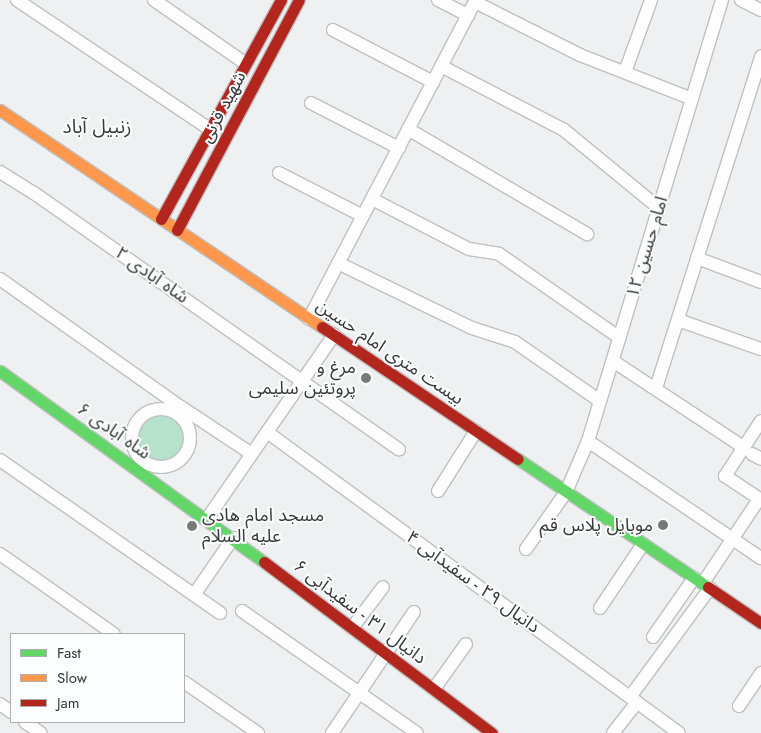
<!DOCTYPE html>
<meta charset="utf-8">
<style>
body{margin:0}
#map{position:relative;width:761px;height:733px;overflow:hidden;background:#eff0f2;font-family:Jost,"Noto Sans Arabic",sans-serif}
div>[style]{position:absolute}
.green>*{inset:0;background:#b6e2cb}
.round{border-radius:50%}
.roads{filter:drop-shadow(1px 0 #bfc0c1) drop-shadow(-1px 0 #bfc0c1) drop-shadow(0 1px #bfc0c1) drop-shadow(0 -1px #bfc0c1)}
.street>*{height:12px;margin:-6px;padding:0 6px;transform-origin:6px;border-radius:6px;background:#fdfdfd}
.street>.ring{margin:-6px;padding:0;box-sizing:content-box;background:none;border:12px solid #fdfdfd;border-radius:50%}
.fast>*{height:11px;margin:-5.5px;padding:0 5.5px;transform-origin:5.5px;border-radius:5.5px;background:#63d668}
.slow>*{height:11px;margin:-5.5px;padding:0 5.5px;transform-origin:5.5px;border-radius:5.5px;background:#ff974d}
.jam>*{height:11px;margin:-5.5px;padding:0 5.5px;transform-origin:5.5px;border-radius:5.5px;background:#b3261e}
.dots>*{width:14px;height:14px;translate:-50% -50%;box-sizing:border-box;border:2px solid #fcfdff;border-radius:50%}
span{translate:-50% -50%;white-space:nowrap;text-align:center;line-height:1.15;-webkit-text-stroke:4px #fcfdff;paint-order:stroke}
.street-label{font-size:18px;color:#383939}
.poi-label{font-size:18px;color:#383939}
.right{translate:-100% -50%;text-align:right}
.left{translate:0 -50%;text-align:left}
.neighbourhood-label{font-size:19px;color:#383939}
.legend{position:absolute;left:10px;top:633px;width:175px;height:90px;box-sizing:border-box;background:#fcfdff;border:1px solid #aeafb0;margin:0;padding:6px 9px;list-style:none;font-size:15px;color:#383939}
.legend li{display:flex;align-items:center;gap:10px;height:25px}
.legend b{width:25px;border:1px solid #aeafb0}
</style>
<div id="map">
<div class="green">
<div class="round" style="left:135px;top:413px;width:50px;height:50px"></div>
</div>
<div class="roads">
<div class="street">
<div style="left:17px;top:0;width:234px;rotate:33.8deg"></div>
<div style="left:154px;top:0;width:112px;rotate:34.8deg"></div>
<div style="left:438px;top:0;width:34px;rotate:27deg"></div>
<div style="left:741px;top:0;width:22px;rotate:27deg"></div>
<div style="left:475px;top:2px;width:118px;rotate:26.8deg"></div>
<div style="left:580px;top:55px;width:120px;rotate:21.4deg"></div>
<div style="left:333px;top:30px;width:113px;rotate:27.5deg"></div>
<div style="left:441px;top:66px;width:139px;rotate:27.5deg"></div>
<div style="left:564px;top:130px;width:123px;rotate:39.4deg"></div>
<div style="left:625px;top:72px;width:77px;rotate:-70.1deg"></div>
<div style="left:311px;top:103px;width:99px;rotate:27.1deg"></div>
<div style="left:408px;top:129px;width:208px;rotate:30.4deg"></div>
<div style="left:0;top:172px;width:40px;rotate:32deg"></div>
<div style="left:34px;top:193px;width:446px;rotate:35.1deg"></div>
<div style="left:279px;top:173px;width:94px;rotate:27.1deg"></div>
<div style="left:372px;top:199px;width:109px;rotate:27.3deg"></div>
<div style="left:469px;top:249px;width:30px;rotate:9deg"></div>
<div style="left:499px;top:254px;width:147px;rotate:34.8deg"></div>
<div style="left:697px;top:258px;width:68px;rotate:20.6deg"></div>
<div style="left:338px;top:263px;width:149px;rotate:25.9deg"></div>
<div style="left:472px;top:328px;width:45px;rotate:18deg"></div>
<div style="left:515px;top:342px;width:103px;rotate:34.8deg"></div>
<div style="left:0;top:279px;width:222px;rotate:35.3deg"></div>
<div style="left:181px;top:407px;width:85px;rotate:33.5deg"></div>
<div style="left:309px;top:319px;width:360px;rotate:-62.4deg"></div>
<div style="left:678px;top:320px;width:88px;rotate:19.3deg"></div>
<div style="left:613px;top:361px;width:156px;rotate:33.5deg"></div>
<div style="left:656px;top:388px;width:348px;rotate:-72.4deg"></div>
<div class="ring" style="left:132px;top:409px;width:46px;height:46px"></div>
<div style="left:761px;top:421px;width:66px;rotate:123.2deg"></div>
<div style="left:725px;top:476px;width:43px;rotate:33.7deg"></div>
<div style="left:267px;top:432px;width:510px;rotate:36.15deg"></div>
<div style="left:588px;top:441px;width:209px;rotate:34.1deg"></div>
<div style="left:752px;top:454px;width:10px;rotate:29deg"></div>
<div style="left:0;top:460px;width:268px;rotate:34.8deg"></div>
<div style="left:438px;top:491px;width:71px;rotate:-57.7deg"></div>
<div style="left:207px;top:519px;width:224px;rotate:-55.4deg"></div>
<div style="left:526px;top:549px;width:70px;rotate:-54.9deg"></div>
<div style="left:566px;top:492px;width:56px;rotate:-66.7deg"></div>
<div style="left:588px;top:441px;width:461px;rotate:-73.1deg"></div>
<div style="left:0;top:554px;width:139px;rotate:35.1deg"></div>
<div style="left:703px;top:583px;width:101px;rotate:-56.3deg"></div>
<div style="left:194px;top:595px;width:69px;rotate:-55.6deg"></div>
<div style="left:600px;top:608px;width:77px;rotate:-56.1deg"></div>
<div style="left:242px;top:611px;width:213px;rotate:34.9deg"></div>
<div style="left:352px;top:628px;width:51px;rotate:-52.9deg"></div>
<div style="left:653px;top:637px;width:72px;rotate:-55.2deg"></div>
<div style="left:184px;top:682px;width:90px;rotate:34.6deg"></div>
<div style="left:434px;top:689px;width:55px;rotate:-54.6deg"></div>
<div style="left:630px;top:697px;width:135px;rotate:-53.7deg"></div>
<div style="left:0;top:704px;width:14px;rotate:36deg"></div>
<div style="left:739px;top:706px;width:40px;rotate:-56deg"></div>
<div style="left:25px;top:722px;width:19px;rotate:35deg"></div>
<div style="left:332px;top:733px;width:146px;rotate:-55.9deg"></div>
<div style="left:613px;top:733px;width:39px;rotate:-52deg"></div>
</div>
<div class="fast">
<div style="left:0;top:371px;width:326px;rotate:35.9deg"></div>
<div style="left:518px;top:459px;width:229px;rotate:34deg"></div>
</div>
<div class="slow">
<div style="left:0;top:110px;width:388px;rotate:34deg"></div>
</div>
<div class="jam">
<div style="left:161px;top:219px;width:250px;rotate:-61.3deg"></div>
<div style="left:177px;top:230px;width:260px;rotate:-62.1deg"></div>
<div style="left:322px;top:327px;width:236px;rotate:34deg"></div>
<div style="left:264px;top:562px;width:285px;rotate:36.9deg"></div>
<div style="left:708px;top:587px;width:64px;rotate:34.2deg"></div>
</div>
</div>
<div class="dots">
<div style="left:366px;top:378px;background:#78797a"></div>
<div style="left:663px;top:525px;background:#78797a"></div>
<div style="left:192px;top:526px;background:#78797a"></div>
</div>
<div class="street-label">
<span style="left:223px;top:107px;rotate:-62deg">شهید قرنی</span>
<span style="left:647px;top:247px;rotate:-73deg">امام حسین ۱۲</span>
<span style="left:152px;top:275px;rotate:35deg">شاه آبادی ۲</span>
<span style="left:390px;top:352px;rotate:34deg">بیست متری امام حسین</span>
<span style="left:114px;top:431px;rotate:35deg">شاه آبادی ۶</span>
<span style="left:473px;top:582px;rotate:36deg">دانیال ۲۹ - سفیدآبی ۴</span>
<span style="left:360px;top:612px;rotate:37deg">دانیال ۳۱ - سفیدآبی ۶</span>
</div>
<div class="poi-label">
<span class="right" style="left:356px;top:378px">مرغ و<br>پروتئین سلیمی</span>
<span class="left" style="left:202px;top:526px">مسجد امام هادی<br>علیه السلام</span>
<span class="right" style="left:653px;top:525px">موبایل پلاس قم</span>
</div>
<div class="neighbourhood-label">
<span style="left:97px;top:127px">زنبیل آباد</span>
</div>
<ul class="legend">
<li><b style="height:6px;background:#63d668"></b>Fast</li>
<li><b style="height:6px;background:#ff974d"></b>Slow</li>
<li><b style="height:6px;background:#b3261e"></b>Jam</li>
</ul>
</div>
